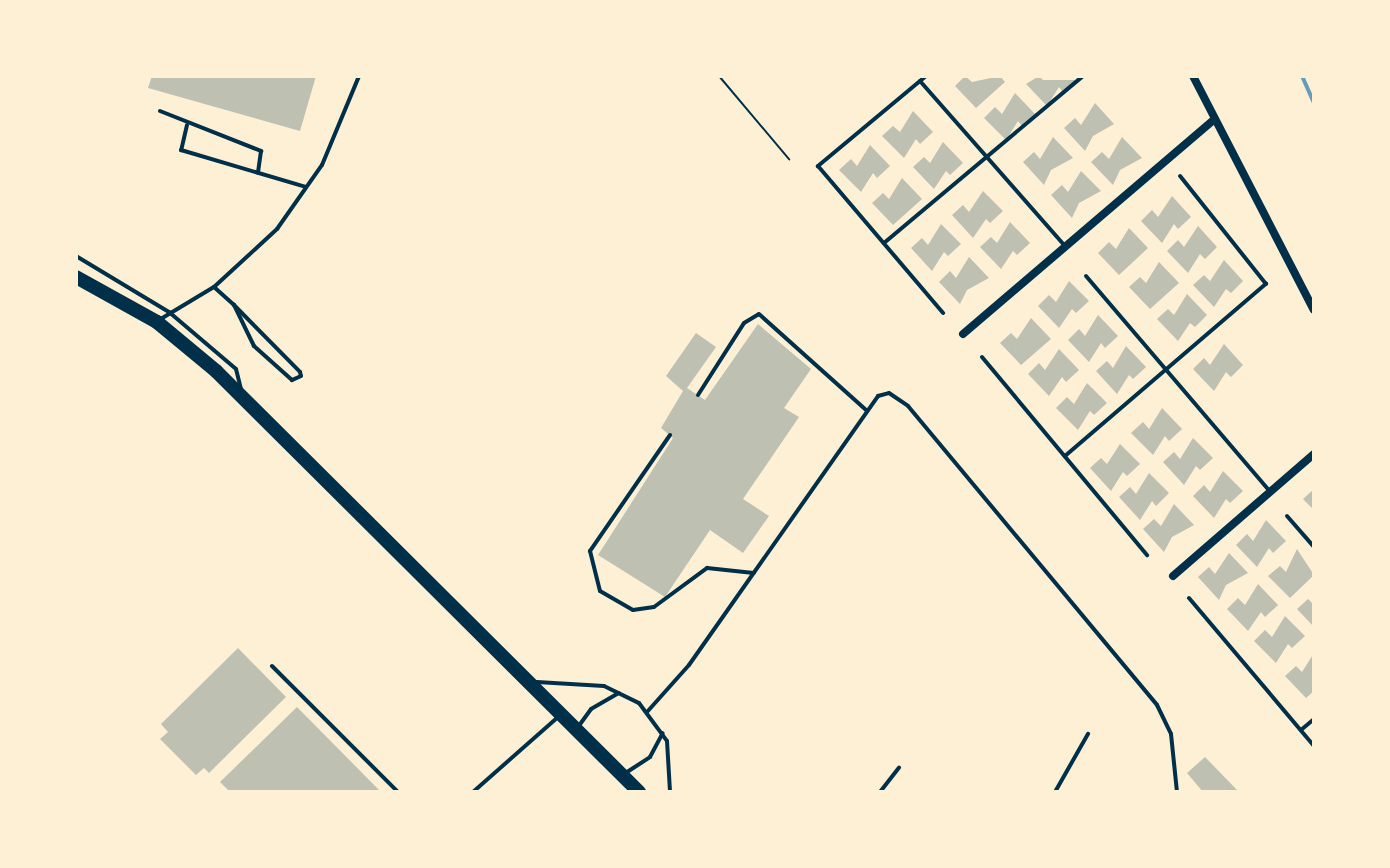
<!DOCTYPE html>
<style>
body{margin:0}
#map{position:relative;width:1390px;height:868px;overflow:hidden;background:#fdf0d5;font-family:Signika,sans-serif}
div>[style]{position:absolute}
.stream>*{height:4px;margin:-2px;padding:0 2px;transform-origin:2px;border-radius:2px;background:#669bbc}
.building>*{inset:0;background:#bec0b2}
.path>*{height:2px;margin:-1px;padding:0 1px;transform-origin:1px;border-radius:1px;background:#003049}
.service>*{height:4px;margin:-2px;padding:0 2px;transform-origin:2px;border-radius:2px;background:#003049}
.minor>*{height:8px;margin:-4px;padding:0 4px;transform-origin:4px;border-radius:4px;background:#003049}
.primary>*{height:14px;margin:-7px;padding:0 7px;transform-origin:7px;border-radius:7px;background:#003049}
span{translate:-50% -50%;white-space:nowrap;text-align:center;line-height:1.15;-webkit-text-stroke:8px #fdf0d5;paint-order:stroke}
.frame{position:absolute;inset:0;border:78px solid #fdf0d5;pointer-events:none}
</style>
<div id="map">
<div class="stream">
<div style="left:1302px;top:76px;width:30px;rotate:66deg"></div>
</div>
<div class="building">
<div style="clip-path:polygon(152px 76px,316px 76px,300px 131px,148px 88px)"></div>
<div style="clip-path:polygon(965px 76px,972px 82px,1000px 76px,1005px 82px,976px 108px,955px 86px)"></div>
<div style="clip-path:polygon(1039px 76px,1043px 80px,1076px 80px,1063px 92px,1059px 87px,1047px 106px,1026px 84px)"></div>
<div style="clip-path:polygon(1015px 93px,1035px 114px,1022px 126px,1018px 121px,1006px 140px,984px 118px,995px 107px,1002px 114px)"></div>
<div style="clip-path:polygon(1095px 103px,1114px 124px,1093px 136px,1085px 151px,1064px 128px,1075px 118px,1081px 125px)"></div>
<div style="clip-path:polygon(913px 111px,933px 132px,920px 144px,916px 139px,904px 158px,882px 136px,893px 126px,900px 132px)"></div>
<div style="clip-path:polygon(1053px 137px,1073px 158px,1051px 170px,1044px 185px,1023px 162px,1034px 152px,1040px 159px)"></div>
<div style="clip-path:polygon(1122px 137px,1142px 158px,1120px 170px,1113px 185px,1091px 162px,1102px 152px,1109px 159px)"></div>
<div style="clip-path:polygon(943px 142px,963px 163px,950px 175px,946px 171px,934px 189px,913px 167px,924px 157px,930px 163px)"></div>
<div style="clip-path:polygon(870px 145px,890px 166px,877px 178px,873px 173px,861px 192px,839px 170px,851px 159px,857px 166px)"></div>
<div style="clip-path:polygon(1081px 171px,1101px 191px,1079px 203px,1072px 218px,1051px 195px,1062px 185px,1068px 192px)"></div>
<div style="clip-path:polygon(902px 178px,922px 199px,893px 225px,872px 203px,883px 193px,889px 199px)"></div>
<div style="clip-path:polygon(983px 191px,1003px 211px,990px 223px,986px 219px,973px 238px,952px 215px,963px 205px,969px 212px)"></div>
<div style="clip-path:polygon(1172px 196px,1191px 217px,1178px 229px,1174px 224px,1162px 243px,1141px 221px,1152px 210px,1158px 217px)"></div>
<div style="clip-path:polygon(1010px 222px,1030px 243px,1017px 255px,1013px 251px,1001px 269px,980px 247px,991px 237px,997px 243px)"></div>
<div style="clip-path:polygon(941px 224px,961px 244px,948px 256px,944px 252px,932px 271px,911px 248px,922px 238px,928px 245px)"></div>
<div style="clip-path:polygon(1198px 226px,1217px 247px,1205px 259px,1200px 254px,1188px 273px,1167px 251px,1178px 240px,1184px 247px)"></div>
<div style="clip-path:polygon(1129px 228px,1148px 248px,1119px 275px,1098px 253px,1109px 242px,1116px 249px)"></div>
<div style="clip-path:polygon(969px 257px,989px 278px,967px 290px,960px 304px,939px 282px,950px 271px,956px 278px)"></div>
<div style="clip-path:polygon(1224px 260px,1243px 281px,1231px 293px,1226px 289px,1214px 307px,1193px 285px,1204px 275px,1210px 281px)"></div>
<div style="clip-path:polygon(1159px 262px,1179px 283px,1150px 309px,1129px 287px,1140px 277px,1146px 283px)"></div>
<div style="clip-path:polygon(1069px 281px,1089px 301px,1076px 313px,1072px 309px,1059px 328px,1038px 306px,1049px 295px,1056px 302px)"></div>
<div style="clip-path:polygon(1187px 294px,1207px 315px,1195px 327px,1190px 323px,1178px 341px,1157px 319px,1168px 309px,1174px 315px)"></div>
<div style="clip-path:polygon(1098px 315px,1118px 336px,1105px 348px,1101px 343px,1089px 362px,1068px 340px,1079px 329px,1085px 336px)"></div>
<div style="clip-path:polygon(1031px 318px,1051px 339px,1021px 365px,1000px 343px,1011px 333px,1017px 339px)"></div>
<div style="clip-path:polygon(758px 324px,811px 369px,784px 408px,799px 417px,743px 499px,769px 516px,743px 553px,710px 530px,665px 597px,598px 555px,673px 438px,661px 428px,683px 391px,666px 376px,696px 333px,716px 347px,687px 388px,705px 400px)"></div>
<div style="clip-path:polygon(1224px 344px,1243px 365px,1231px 377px,1226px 372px,1214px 391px,1193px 369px,1204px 358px,1210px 365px)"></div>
<div style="clip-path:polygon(1126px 346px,1146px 367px,1133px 379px,1129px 375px,1117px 394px,1096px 371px,1107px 361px,1113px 368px)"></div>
<div style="clip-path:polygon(1059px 349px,1079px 370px,1066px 382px,1062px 377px,1049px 396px,1028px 374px,1039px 363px,1045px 370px)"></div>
<div style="clip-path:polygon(1087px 383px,1107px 403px,1094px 415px,1090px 411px,1078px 430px,1056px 408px,1067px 397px,1074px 404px)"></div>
<div style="clip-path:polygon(1162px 408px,1182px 429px,1169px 441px,1165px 436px,1153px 455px,1131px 433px,1143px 422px,1149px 429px)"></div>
<div style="clip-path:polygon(1193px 438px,1213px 458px,1200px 470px,1196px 466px,1184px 485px,1163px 462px,1174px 452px,1180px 459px)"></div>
<div style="clip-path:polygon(1120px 444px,1140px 464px,1127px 476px,1123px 472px,1111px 491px,1090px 468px,1101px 458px,1107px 464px)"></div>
<div style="clip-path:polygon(1223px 471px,1243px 491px,1230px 503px,1226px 499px,1214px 518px,1193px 496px,1204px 485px,1210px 492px)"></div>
<div style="clip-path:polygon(1149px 473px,1169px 493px,1156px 506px,1152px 501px,1140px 520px,1119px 497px,1130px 487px,1136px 494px)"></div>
<div style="clip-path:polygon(1314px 489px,1314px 510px,1303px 499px)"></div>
<div style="clip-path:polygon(1174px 504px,1194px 525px,1172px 537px,1164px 552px,1143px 529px,1154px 519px,1161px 526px)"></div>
<div style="clip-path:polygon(1266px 520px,1286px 541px,1273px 553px,1269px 548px,1257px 567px,1236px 545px,1247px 534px,1253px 541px)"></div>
<div style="clip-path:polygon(1297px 549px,1314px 575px,1290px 598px,1268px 576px,1280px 566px,1286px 572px)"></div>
<div style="clip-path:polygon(1229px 553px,1248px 573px,1226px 585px,1219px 600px,1198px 577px,1209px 567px,1215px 574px)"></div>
<div style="clip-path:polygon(1258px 584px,1278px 605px,1265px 617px,1261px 612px,1248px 631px,1227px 609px,1238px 598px,1245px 605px)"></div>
<div style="clip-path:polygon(1308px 599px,1314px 605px,1314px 627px,1297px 609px)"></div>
<div style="clip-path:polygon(1285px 616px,1305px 636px,1292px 648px,1288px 644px,1276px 663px,1254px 641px,1265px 630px,1272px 637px)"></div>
<div style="clip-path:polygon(238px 648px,286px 697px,209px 773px,204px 768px,196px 775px,160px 739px,168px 732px,161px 724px)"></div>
<div style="clip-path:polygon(1314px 653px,1314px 691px,1306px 698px,1285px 676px,1296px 666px,1302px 672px)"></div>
<div style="clip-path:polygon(297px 707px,381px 792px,230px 792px,220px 782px)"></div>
<div style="clip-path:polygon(1205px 757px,1239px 792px,1203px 792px,1187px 773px)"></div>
</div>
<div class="path">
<div style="left:719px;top:76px;width:109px;rotate:49.9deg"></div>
</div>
<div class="service">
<div style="left:926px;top:76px;width:141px;rotate:140.2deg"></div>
<div style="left:818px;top:166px;width:193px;rotate:49.6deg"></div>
<div style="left:920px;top:81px;width:218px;rotate:48.7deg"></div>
<div style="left:160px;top:111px;width:109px;rotate:21.6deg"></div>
<div style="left:261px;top:151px;width:22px;rotate:98deg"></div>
<div style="left:187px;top:125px;width:26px;rotate:103deg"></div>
<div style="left:181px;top:150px;width:130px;rotate:16.5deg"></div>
<div style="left:884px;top:243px;width:260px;rotate:-40deg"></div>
<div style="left:76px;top:256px;width:109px;rotate:31.1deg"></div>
<div style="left:169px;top:312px;width:88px;rotate:40.4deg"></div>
<div style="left:236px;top:369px;width:21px;rotate:76deg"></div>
<div style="left:1086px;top:276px;width:282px;rotate:49.5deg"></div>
<div style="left:214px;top:287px;width:27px;rotate:42deg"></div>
<div style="left:234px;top:305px;width:94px;rotate:45.4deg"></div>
<div style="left:300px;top:372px;width:4px;rotate:76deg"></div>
<div style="left:301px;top:376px;width:10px;rotate:156deg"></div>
<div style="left:292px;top:380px;width:51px;rotate:-138.2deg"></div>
<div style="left:254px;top:346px;width:46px;rotate:-116deg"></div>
<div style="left:159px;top:320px;width:64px;rotate:-31deg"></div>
<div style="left:214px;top:287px;width:86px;rotate:-42.6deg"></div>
<div style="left:277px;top:229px;width:78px;rotate:-54.9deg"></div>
<div style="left:322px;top:165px;width:96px;rotate:-67.4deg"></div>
<div style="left:982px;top:357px;width:258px;rotate:50.2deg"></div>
<div style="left:698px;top:395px;width:85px;rotate:-57.4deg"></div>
<div style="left:744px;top:323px;width:17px;rotate:-31deg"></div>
<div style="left:759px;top:314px;width:145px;rotate:41.9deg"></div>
<div style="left:670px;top:435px;width:141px;rotate:124.6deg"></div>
<div style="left:590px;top:551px;width:41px;rotate:76deg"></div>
<div style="left:600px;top:591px;width:38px;rotate:30deg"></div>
<div style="left:633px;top:610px;width:21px;rotate:-8deg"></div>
<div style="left:654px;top:607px;width:66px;rotate:-36.3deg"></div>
<div style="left:707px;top:568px;width:47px;rotate:6.1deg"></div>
<div style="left:1065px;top:456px;width:265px;rotate:-40.6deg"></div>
<div style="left:1266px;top:284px;width:138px;rotate:-128.5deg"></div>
<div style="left:1287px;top:516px;width:41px;rotate:48.9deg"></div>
<div style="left:1189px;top:598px;width:194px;rotate:49.8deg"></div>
<div style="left:272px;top:666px;width:178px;rotate:45deg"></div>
<div style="left:537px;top:682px;width:67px;rotate:3.4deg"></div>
<div style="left:604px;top:686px;width:39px;rotate:26deg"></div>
<div style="left:639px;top:703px;width:47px;rotate:53.6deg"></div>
<div style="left:667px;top:741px;width:51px;rotate:86.6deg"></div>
<div style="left:647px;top:712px;width:63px;rotate:-48.2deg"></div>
<div style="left:689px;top:665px;width:329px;rotate:-54.9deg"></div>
<div style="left:878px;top:396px;width:11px;rotate:-15deg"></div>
<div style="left:889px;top:393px;width:23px;rotate:34deg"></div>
<div style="left:908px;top:406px;width:389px;rotate:50.2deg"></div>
<div style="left:1157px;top:705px;width:32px;rotate:64deg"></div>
<div style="left:1171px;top:734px;width:58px;rotate:84.1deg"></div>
<div style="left:578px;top:727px;width:22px;rotate:-54deg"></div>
<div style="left:591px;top:709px;width:32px;rotate:-30deg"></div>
<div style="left:1301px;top:730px;width:17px;rotate:-40deg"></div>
<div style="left:624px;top:774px;width:31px;rotate:-33deg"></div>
<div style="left:650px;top:757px;width:27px;rotate:-62deg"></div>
<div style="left:473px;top:792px;width:113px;rotate:-41.4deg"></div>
<div style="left:880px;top:792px;width:31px;rotate:-52deg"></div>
<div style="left:1055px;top:792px;width:67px;rotate:-60.4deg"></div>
</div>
<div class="minor">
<div style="left:1193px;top:76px;width:263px;rotate:62.7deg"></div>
<div style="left:963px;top:334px;width:331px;rotate:-40.5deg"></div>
<div style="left:1173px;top:576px;width:186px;rotate:-40.9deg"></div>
</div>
<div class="primary">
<div style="left:76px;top:277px;width:93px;rotate:29.1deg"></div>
<div style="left:157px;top:322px;width:77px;rotate:39.7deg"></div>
<div style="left:216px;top:371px;width:597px;rotate:44.86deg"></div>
</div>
<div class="frame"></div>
</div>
